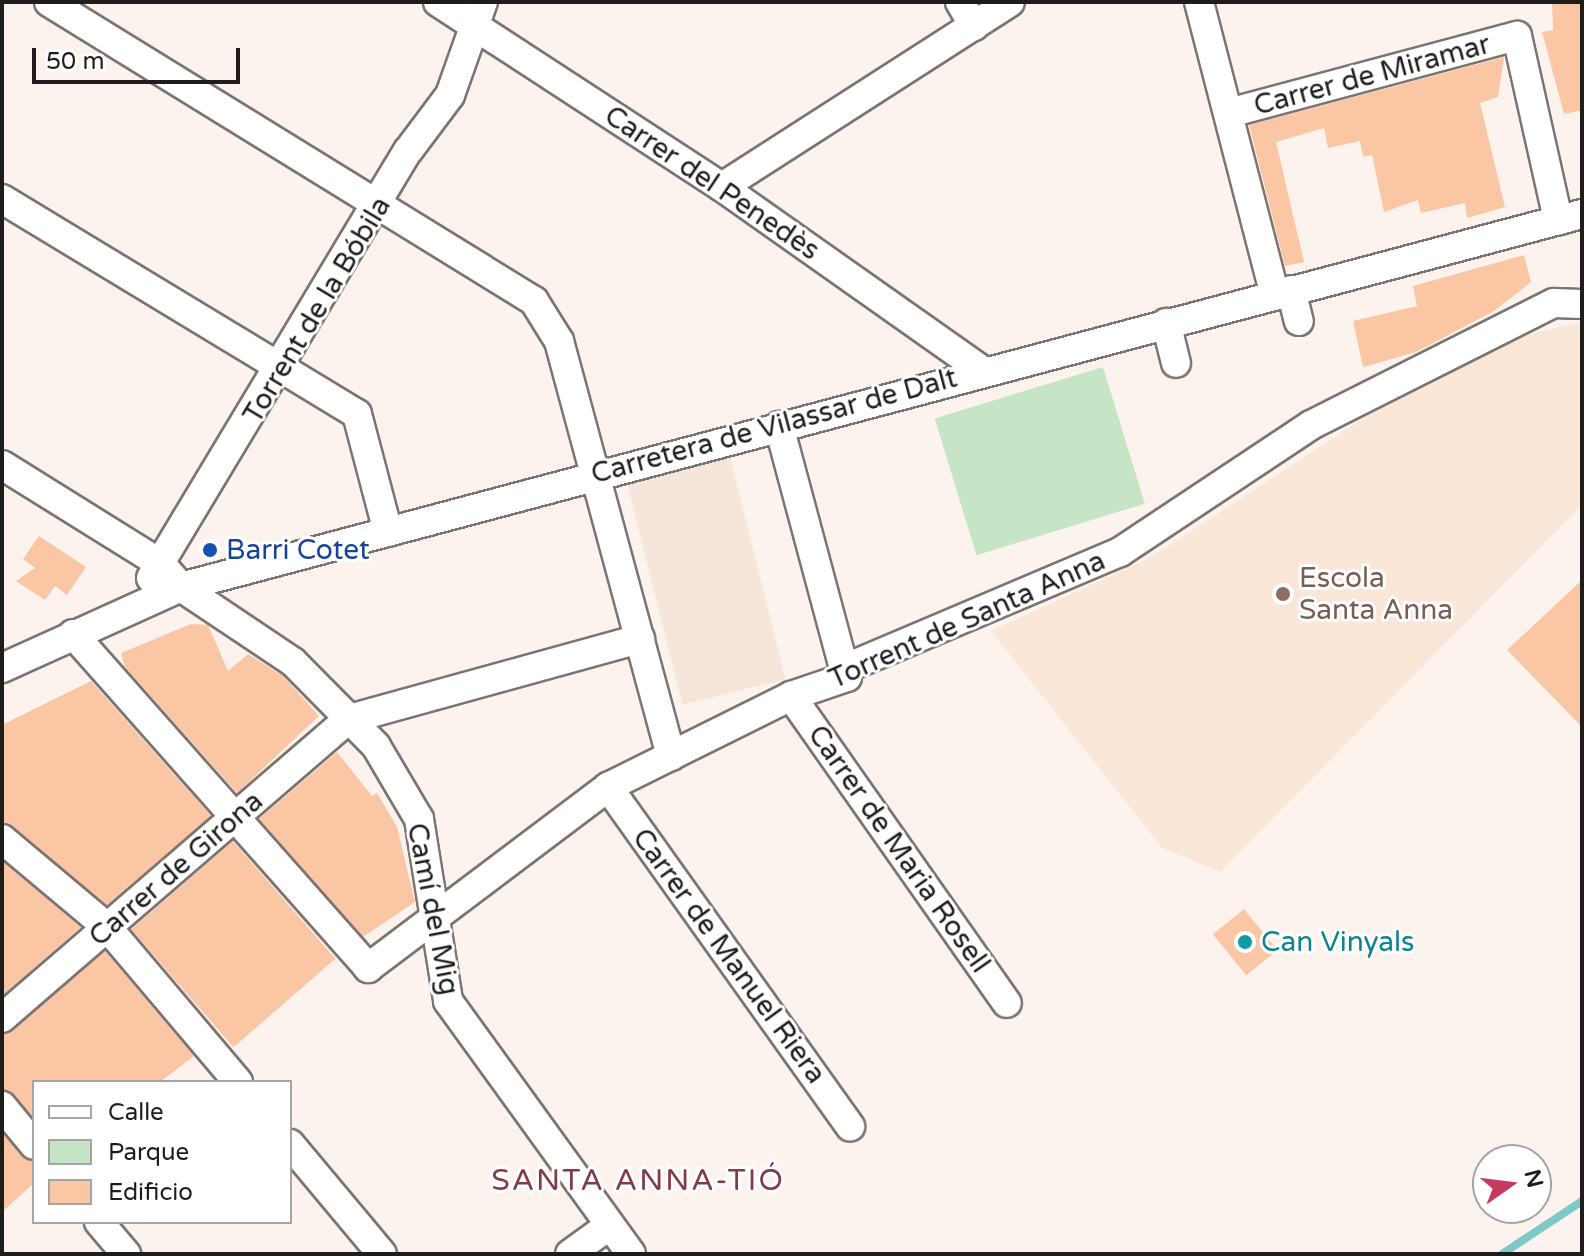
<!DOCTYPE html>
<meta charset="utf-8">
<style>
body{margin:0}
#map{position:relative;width:1584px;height:1256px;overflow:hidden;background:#fcf3ee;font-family:"Varela Round",sans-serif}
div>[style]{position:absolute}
.built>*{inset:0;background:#f5e6dc;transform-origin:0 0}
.education>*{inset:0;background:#fbe7d8}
.green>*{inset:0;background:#c5e5c6;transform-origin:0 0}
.stream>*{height:8px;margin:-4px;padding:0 4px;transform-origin:4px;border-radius:4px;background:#7cc9c8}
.building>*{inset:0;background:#fac6a3;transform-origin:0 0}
.roads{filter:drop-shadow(2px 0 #7b7470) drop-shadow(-2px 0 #7b7470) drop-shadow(0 2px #7b7470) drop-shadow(0 -2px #7b7470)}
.minor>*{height:28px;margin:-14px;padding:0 14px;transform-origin:14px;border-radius:14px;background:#fff}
.dots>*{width:22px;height:22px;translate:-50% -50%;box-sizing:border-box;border:4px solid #fff;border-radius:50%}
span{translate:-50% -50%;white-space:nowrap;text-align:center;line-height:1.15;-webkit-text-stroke:6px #fff;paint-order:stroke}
.street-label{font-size:28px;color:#1f1d1b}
.transit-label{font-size:28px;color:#164399}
.left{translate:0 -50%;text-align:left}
.education-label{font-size:28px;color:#785e54}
.culture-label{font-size:28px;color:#0d838f}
.neighbourhood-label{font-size:30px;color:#823a49;letter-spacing:2px}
.frame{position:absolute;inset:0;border:4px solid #1f1d1b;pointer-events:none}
.legend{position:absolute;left:32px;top:1080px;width:260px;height:144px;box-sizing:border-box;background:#fff;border:2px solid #a5a5a4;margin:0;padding:10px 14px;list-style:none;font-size:24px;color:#1f1d1b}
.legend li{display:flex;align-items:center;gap:16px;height:40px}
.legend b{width:40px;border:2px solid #a5a5a4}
.north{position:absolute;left:1472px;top:1144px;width:80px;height:80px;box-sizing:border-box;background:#fff;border:2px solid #a5a5a4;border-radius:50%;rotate:76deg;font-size:22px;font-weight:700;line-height:32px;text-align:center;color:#1f1d1b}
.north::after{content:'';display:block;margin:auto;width:28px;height:36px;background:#c7385f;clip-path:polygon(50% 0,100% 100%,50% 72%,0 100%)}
.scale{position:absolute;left:32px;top:48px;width:208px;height:36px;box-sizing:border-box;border:4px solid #1f1d1b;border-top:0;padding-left:10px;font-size:24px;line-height:28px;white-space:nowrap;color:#1f1d1b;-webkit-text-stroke:6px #fff;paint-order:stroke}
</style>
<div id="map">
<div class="built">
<div style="left:730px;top:457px;width:229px;height:106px;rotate:76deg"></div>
</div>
<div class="education">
<div style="clip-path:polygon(1582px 322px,1582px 505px,1220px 872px,1162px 848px,991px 631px,1151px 557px,1370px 414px,1524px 335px)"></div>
</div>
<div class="green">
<div style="left:1103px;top:367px;width:143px;height:176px;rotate:73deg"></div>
</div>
<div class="stream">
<div style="left:1502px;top:1254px;width:96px;rotate:-33.5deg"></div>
</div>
<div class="building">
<div style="clip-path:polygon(1552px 2px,1582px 2px,1582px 110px,1564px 114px,1542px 32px,1553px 30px)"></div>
<div style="clip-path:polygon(1504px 57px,1498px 97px,1480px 103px,1505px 207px,1467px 218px,1465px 203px,1421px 213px,1418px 200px,1384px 212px,1372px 155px,1363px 157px,1360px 141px,1328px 148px,1324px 128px,1276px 142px,1304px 262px,1285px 266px,1249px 125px)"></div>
<div style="clip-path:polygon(1524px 255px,1531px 282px,1494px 311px,1416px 352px,1363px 367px,1353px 321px,1417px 306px,1413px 286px)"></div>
<div style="clip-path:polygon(39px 536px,86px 567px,67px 595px,55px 586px,45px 600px,16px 581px,35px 568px,23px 559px)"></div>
<div style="clip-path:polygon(1582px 580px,1582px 727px,1507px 650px)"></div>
<div style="clip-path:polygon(191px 624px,208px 625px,228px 671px,248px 654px,283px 676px,319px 716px,237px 793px,125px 667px,121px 653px)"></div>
<div style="clip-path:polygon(91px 681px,211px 816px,107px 905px,2px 822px,2px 725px)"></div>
<div style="clip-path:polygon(337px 752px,372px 796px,377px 793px,397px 827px,415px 902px,363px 937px,259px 819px)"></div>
<div style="left:233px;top:841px;width:156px;height:135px;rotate:49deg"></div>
<div style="clip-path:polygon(2px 861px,81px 927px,2px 996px)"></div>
<div style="left:1244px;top:909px;width:53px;height:40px;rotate:51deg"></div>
<div style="clip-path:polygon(105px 951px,194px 1056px,160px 1082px,34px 1082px,34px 1118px,2px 1089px,2px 1035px)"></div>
<div style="clip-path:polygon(2px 1133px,34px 1162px,34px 1183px,2px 1212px)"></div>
</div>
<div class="roads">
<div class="minor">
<div style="left:49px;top:2px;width:570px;rotate:31.65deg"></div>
<div style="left:534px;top:301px;width:47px;rotate:58deg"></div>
<div style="left:559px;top:341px;width:430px;rotate:74.9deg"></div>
<div style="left:438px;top:2px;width:339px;rotate:33.1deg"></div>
<div style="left:722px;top:187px;width:317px;rotate:35.2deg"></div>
<div style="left:960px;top:2px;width:28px;rotate:60deg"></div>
<div style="left:1199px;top:2px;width:303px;rotate:75.5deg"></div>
<div style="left:1229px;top:113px;width:298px;rotate:-15deg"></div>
<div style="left:1517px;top:36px;width:189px;rotate:77.4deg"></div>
<div style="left:722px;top:187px;width:342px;rotate:-32.7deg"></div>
<div style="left:2px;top:199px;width:415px;rotate:31.2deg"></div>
<div style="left:357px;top:414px;width:122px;rotate:75.3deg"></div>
<div style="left:1291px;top:290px;width:32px;rotate:76deg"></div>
<div style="left:1166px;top:323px;width:41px;rotate:76deg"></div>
<div style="left:779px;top:426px;width:252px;rotate:75deg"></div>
<div style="left:2px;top:465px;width:187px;rotate:31.9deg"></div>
<div style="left:161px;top:564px;width:30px;rotate:49deg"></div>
<div style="left:181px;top:587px;width:135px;rotate:33.8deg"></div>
<div style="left:293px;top:662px;width:118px;rotate:45.3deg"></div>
<div style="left:376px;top:746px;width:85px;rotate:59.5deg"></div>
<div style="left:419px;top:819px;width:184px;rotate:80.9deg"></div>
<div style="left:448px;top:1001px;width:312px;rotate:54.1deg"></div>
<div style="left:151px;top:578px;width:498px;rotate:-59deg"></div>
<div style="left:408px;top:151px;width:70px;rotate:-53.1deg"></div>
<div style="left:450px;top:95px;width:99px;rotate:-70.5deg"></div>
<div style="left:73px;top:634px;width:446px;rotate:48.5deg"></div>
<div style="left:368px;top:968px;width:301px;rotate:-37deg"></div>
<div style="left:608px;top:787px;width:204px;rotate:-26.4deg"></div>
<div style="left:791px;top:696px;width:59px;rotate:-18.7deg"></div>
<div style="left:847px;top:677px;width:9px;rotate:-111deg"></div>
<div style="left:844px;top:669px;width:300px;rotate:-23deg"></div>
<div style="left:1120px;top:552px;width:229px;rotate:-33.6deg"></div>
<div style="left:1311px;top:425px;width:272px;rotate:-26.7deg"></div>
<div style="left:1554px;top:303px;width:28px;rotate:2deg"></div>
<div style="left:2px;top:668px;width:196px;rotate:-24.3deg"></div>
<div style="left:181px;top:587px;width:1450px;rotate:-14.91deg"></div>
<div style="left:791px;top:696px;width:375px;rotate:54.9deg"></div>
<div style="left:608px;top:787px;width:417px;rotate:54.5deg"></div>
<div style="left:2px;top:839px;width:137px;rotate:40deg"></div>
<div style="left:107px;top:927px;width:203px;rotate:49.8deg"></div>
<div style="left:2px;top:1018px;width:458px;rotate:-40.8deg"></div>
<div style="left:349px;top:719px;width:302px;rotate:-15.4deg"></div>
<div style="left:2px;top:1106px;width:50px;rotate:50.6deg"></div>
<div style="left:290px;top:1144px;width:143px;rotate:50.1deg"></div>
<div style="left:99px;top:1222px;width:42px;rotate:49.8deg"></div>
<div style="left:570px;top:1254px;width:49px;rotate:-35.9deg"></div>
</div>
</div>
<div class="dots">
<div style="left:210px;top:550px;background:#1a4fb4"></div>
<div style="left:1283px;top:594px;background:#8d6e63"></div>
<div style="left:1245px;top:942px;background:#0f9aa8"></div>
</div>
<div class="street-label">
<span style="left:1372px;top:75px;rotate:-15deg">Carrer de Miramar</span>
<span style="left:712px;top:183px;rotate:34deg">Carrer del Penedès</span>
<span style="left:317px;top:310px;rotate:-59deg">Torrent de la Bóbila</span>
<span style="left:774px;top:426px;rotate:-15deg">Carretera de Vilassar de Dalt</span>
<span style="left:967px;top:620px;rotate:-24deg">Torrent de Santa Anna</span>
<span style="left:899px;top:849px;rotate:55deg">Carrer de Maria Rosell</span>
<span style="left:176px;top:869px;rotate:-41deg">Carrer de Girona</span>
<span style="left:433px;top:909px;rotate:79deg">Camí del Mig</span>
<span style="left:729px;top:956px;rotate:54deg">Carrer de Manuel Riera</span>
</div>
<div class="transit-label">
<span class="left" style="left:226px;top:550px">Barri Cotet</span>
</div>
<div class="education-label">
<span class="left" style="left:1299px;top:594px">Escola<br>Santa Anna</span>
</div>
<div class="culture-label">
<span class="left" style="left:1261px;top:942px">Can Vinyals</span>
</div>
<div class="neighbourhood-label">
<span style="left:638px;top:1181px">SANTA ANNA-TIÓ</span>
</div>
<div class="frame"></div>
<ul class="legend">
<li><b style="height:10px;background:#fff"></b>Calle</li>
<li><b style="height:22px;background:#c5e5c6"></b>Parque</li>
<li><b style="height:22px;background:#fac6a3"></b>Edificio</li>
</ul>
<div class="north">N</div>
<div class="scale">50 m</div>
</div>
